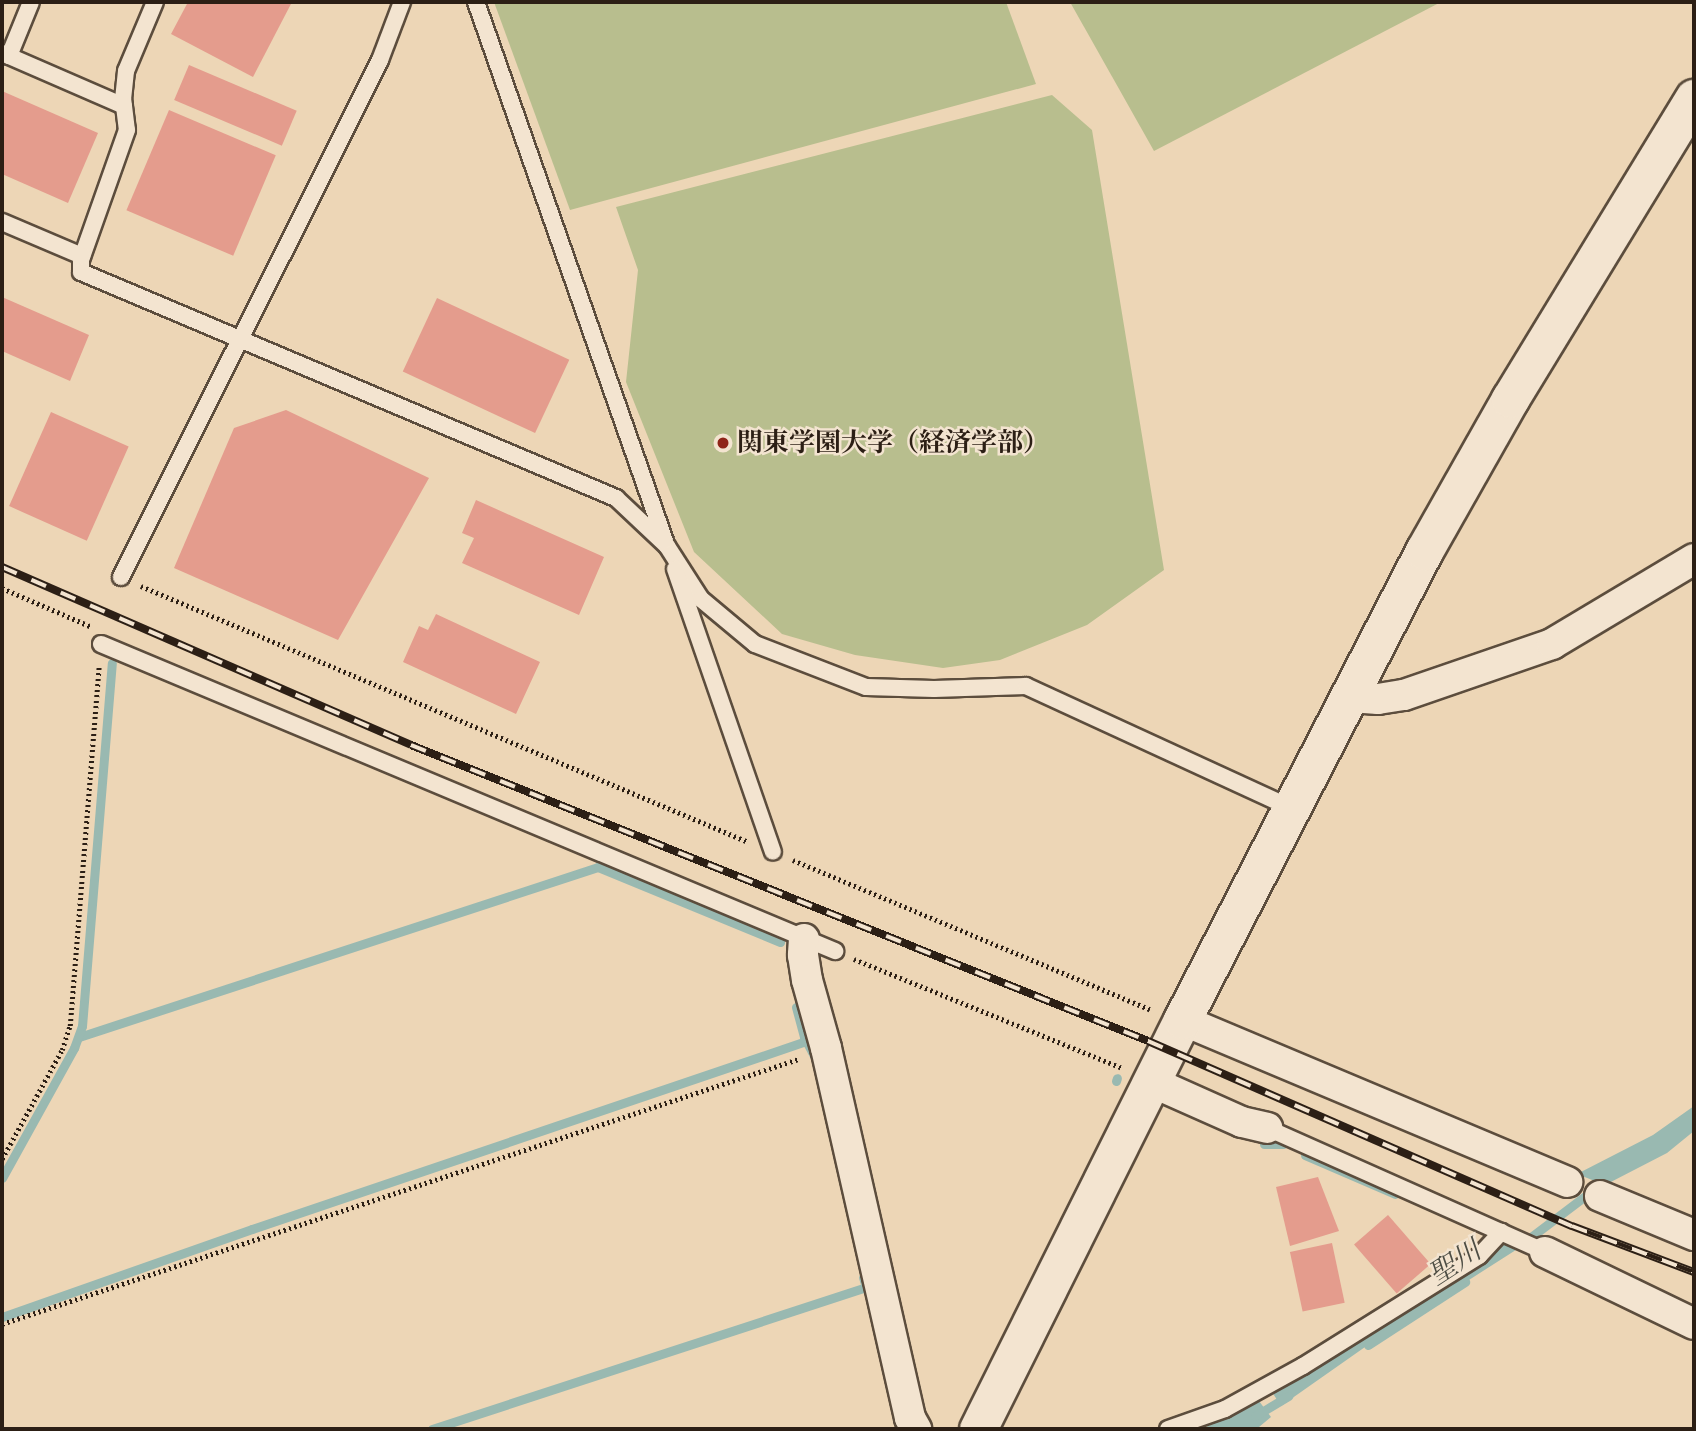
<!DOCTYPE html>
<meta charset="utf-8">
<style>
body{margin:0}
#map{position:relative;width:1696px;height:1431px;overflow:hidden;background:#edd6b6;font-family:"EB Garamond","Noto Serif JP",serif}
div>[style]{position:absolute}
.green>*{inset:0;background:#b8be8e}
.water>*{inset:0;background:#99b9b1}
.stream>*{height:9px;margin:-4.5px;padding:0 4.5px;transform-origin:4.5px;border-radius:4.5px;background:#99b9b1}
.building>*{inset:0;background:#e49c8d;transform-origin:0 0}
.path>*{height:4.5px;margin-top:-2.25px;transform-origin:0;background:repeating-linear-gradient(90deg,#2c1f15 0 2px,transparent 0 5.5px)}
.roads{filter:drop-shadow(2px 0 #5c4d3d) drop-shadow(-2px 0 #5c4d3d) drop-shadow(0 2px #5c4d3d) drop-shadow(0 -2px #5c4d3d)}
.service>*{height:16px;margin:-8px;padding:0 8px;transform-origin:8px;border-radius:8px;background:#f3e4d0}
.minor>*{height:30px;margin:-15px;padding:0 15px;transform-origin:15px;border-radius:15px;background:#f3e4d0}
.tertiary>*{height:37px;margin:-18.5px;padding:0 18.5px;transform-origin:18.5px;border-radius:18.5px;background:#f3e4d0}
.rail>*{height:8px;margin-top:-4px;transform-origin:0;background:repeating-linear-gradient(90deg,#f3e4d0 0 16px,#2c1f15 0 32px);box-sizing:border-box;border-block:2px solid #2c1f15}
.dots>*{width:19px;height:19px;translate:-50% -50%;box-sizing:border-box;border:4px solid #f3e4d0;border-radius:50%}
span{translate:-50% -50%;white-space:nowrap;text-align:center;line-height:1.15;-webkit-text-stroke:5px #f3e4d0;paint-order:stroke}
.poi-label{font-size:26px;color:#2c1f15;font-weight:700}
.left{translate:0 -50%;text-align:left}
.water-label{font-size:28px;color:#4d4d44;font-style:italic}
.frame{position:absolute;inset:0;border:4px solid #2c1f15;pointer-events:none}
</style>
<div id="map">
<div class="green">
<div style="clip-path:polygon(494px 2px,1006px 2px,1036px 84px,570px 210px)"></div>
<div style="clip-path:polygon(1070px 2px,1441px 2px,1154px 151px)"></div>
<div style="clip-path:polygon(1052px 95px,1092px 130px,1164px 570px,1087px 625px,1000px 660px,943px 668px,855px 655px,782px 634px,694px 552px,626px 382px,638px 270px,616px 207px)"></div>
</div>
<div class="water">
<div style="clip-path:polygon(1694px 1106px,1694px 1131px,1667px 1153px,1605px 1185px,1577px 1174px,1653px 1135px)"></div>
<div style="clip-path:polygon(1506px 1243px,1519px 1248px,1375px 1340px,1281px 1406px,1272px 1392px,1290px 1384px)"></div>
<div style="clip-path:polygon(1259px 1401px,1271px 1417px,1259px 1427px,1261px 1429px,1202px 1429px)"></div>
</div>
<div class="stream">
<div style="left:796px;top:1007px;width:31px;rotate:75deg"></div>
<div style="left:804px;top:1037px;width:24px;rotate:62deg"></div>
<div style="left:79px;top:1037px;width:546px;rotate:-18.14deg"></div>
<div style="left:598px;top:867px;width:197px;rotate:22.4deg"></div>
<div style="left:1116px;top:1081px;width:3px;rotate:-72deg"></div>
<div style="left:1264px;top:1144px;width:19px"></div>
<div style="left:1305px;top:1155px;width:98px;rotate:23.4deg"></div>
<div style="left:2px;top:1178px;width:149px;rotate:-61deg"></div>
<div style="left:74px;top:1048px;width:23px;rotate:-70deg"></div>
<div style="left:82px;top:1026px;width:364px;rotate:-85.3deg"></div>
<div style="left:1523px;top:1243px;width:88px;rotate:-37.1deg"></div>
<div style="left:2px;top:1317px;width:265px;rotate:-19.4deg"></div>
<div style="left:252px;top:1229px;width:585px;rotate:-18.74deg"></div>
<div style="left:1368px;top:1345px;width:116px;rotate:-33deg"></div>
<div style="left:1255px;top:1416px;width:39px;rotate:-31deg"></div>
<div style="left:432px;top:1429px;width:457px;rotate:-18.1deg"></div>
<div style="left:866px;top:1287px;width:10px;rotate:-107deg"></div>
</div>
<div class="building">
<div style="clip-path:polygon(188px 2px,292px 2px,253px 77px,171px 34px)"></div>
<div style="left:189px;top:65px;width:117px;height:38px;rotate:23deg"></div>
<div style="clip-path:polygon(2px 91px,98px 133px,68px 203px,2px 174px)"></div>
<div style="left:169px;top:110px;width:116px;height:109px;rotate:23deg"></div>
<div style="clip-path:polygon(2px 297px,89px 335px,70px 381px,2px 351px)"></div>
<div style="left:437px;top:298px;width:146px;height:81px;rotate:25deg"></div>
<div style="clip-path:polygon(286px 410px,429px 478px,338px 640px,174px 568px,234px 428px)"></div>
<div style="left:51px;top:412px;width:85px;height:103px;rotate:24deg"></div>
<div style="clip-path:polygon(476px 500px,604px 557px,579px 615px,462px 563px,474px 538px,462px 533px)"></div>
<div style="clip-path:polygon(436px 614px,540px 662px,516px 714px,403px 662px,419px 626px,428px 630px)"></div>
<div style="clip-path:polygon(1318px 1177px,1339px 1231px,1290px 1246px,1276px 1187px)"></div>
<div style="left:1388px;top:1215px;width:65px;height:45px;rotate:49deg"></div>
<div style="left:1332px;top:1243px;width:61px;height:43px;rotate:78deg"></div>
</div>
<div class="path">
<div style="left:141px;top:586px;width:657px;rotate:22.85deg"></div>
<div style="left:2px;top:588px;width:96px;rotate:23.4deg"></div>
<div style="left:793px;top:860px;width:387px;rotate:22.7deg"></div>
<div style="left:854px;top:959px;width:289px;rotate:22.1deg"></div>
<div style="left:2px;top:1159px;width:124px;rotate:-61.2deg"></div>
<div style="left:62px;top:1050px;width:25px;rotate:-72deg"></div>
<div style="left:70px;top:1026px;width:360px;rotate:-85.4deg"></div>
<div style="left:2px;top:1324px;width:839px;rotate:-18.41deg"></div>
</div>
<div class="roads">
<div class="service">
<div style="left:155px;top:2px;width:75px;rotate:112.8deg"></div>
<div style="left:126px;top:71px;width:27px;rotate:96deg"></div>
<div style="left:123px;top:98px;width:32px;rotate:83deg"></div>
<div style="left:127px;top:130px;width:138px;rotate:109.5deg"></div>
<div style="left:81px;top:260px;width:12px;rotate:90deg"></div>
<div style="left:81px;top:272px;width:581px;rotate:22.9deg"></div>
<div style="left:616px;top:498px;width:70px;rotate:43.3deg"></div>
<div style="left:667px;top:546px;width:63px;rotate:57.3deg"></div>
<div style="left:701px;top:599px;width:70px;rotate:39.8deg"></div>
<div style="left:755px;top:644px;width:119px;rotate:21.2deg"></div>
<div style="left:866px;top:687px;width:68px;rotate:1.7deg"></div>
<div style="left:934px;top:689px;width:92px;rotate:-1.9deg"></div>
<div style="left:1026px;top:686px;width:295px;rotate:24.7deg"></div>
<div style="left:476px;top:2px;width:571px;rotate:70.68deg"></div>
<div style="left:2px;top:53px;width:133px;rotate:23.5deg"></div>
<div style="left:9px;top:56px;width:58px;rotate:-67.8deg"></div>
<div style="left:2px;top:222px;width:87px;rotate:23deg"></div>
<div style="left:675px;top:569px;width:299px;rotate:70.9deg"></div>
<div style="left:121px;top:577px;width:578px;rotate:-63.39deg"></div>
<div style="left:380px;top:60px;width:62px;rotate:-69.2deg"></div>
<div style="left:101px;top:644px;width:796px;rotate:22.7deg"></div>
<div style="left:1267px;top:1128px;width:304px;rotate:24deg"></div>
<div style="left:1168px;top:1429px;width:60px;rotate:-19.3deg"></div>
<div style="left:1225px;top:1409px;width:89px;rotate:-28.9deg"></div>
<div style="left:1303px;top:1366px;width:208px;rotate:-32deg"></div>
<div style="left:1479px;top:1256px;width:33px;rotate:-47deg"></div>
</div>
<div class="minor">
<div style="left:1350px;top:697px;width:28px;rotate:4deg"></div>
<div style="left:1378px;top:699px;width:26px;rotate:-9deg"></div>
<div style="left:1404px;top:695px;width:157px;rotate:-19deg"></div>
<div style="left:1552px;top:644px;width:165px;rotate:-30.9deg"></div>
<div style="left:804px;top:939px;width:16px;rotate:94deg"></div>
<div style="left:803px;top:955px;width:25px;rotate:81deg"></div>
<div style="left:807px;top:980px;width:71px;rotate:74.4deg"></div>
<div style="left:826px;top:1048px;width:379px;rotate:77.2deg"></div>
<div style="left:910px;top:1418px;width:13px;rotate:61deg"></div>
<div style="left:1182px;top:1020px;width:418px;rotate:22.8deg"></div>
<div style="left:1152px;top:1082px;width:98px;rotate:24deg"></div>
<div style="left:1242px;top:1122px;width:26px;rotate:13deg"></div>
<div style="left:1600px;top:1196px;width:102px;rotate:22.5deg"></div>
<div style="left:1545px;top:1252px;width:165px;rotate:25.8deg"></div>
</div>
<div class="tertiary">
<div style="left:978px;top:1429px;width:457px;rotate:-63.5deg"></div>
<div style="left:1182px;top:1020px;width:528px;rotate:-62.71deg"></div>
<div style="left:1424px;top:551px;width:175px;rotate:-60.5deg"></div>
<div style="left:1510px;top:399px;width:353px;rotate:-58.6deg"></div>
</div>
</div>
<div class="rail">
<div style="left:2px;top:567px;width:446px;rotate:23.5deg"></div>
<div style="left:411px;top:745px;width:794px;rotate:21.88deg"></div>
<div style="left:1148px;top:1041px;width:463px;rotate:23.6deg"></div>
<div style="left:1572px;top:1226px;width:130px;rotate:20.7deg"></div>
</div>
<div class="dots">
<div style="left:723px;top:443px;background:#8f2418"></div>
</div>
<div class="poi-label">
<span class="left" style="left:737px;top:443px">関東学園大学（経済学部）</span>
</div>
<div class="water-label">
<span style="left:1454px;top:1262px;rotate:-33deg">聖川</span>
</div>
<div class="frame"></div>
</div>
